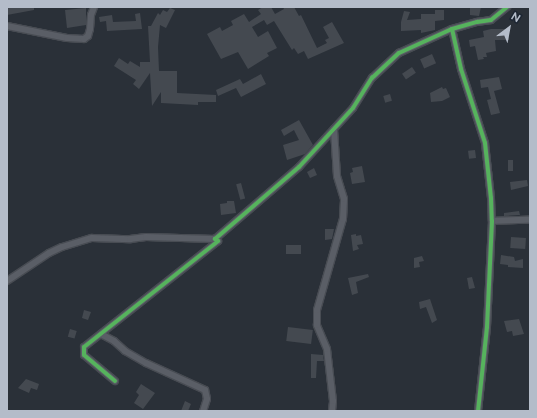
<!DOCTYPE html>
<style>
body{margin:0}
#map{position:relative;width:537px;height:418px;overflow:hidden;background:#2a3038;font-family:Raleway,sans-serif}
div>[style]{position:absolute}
.building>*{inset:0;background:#444950;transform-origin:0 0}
.roads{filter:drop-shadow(1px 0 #484c53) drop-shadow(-1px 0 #484c53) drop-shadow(0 1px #484c53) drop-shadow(0 -1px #484c53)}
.street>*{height:6px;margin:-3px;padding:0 3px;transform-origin:3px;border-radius:3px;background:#5a5e66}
.cycleway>*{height:4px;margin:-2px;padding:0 2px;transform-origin:2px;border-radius:2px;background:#56b35d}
span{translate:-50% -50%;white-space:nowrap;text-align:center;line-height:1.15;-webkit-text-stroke:4px #1d2633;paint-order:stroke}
.frame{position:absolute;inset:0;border:8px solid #b4bcc9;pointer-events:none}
.north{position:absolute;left:489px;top:8px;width:40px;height:40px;-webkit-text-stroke:3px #1d2633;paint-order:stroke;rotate:32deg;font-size:11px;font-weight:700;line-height:16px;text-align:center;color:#b4bcc9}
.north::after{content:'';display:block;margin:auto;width:14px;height:18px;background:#b4bcc9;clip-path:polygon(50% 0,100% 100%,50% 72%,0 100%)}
</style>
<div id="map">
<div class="building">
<div style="clip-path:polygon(7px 7px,34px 7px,34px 10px,7px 15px)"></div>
<div style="clip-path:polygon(263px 7px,271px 7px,275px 14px,284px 9px,283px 7px,294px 7px,299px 16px,301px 15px,317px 48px,327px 43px,325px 40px,329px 38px,323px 27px,332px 22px,344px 43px,308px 59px,304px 51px,298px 54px,294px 48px,292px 50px,274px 21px,267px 25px,264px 20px,252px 27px,258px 37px,268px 31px,277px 48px,267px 53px,269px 56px,248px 69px,238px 52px,221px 59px,207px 34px,220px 27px,222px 31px,233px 25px,231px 21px,244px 14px,249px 22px,261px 14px,258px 10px)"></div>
<div style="clip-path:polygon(470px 7px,481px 7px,479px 16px,470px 15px)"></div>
<div style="clip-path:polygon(86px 8px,86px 25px,67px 28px,65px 10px)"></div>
<div style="clip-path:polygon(170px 8px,175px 10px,166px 28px,160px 25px,158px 47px,159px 71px,177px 71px,177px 93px,216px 95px,216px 102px,198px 102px,198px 105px,161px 103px,161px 92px,152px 106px,150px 73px,139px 89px,133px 84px,136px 80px,114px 66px,119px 58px,128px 64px,130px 61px,140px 67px,140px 62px,150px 62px,148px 26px,151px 26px,158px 13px,160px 15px,163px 10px,167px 12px)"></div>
<div style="clip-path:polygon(435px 10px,444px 10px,444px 20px,435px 21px,435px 30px,421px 33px,421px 30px,401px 31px,401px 22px,404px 11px,410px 12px,407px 20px,421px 19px,421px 14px,435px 14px)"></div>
<div style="clip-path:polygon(140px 13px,142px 29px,107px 31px,106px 21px,100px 22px,99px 17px,112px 15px,113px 22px,136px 21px,135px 14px)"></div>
<div style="clip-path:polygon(491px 29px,509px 29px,509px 40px,495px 40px,496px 51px,486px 53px,487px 57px,483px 57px,484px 59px,478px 60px,475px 46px,470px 47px,469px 40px,484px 37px,483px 31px)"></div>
<div style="left:432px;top:54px;width:10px;height:13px;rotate:66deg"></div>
<div style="left:412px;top:67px;width:7px;height:12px;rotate:56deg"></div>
<div style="clip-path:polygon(261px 74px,266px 84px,241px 97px,236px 88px,218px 96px,216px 90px,240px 79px,243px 84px)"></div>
<div style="clip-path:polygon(499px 77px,502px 89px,494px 91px,500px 113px,491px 115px,487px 100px,491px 99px,488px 87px,481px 88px,480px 80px)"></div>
<div style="clip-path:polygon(442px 87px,443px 89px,446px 88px,450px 97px,442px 101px,431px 102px,430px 93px)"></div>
<div style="left:390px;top:94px;width:7px;height:7px;rotate:74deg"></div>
<div style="clip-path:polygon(299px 120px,313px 145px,305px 154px,287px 160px,283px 145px,299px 140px,294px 130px,284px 136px,281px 130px)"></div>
<div style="left:475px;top:150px;width:8px;height:7px;rotate:83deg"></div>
<div style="left:513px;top:160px;width:11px;height:5px;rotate:90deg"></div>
<div style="clip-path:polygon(362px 166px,365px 182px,352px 184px,350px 173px,353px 172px,352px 168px)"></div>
<div style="clip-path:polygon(314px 168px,317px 175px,310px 178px,307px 172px)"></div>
<div style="clip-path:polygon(527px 180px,528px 186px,511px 190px,510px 182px)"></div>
<div style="left:241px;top:183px;width:16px;height:5px;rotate:75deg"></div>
<div style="clip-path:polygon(227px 201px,234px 201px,236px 213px,221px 215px,220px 204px,227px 203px)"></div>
<div style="clip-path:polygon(519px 211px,520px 215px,504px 216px,504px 213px)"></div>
<div style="clip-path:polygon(325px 229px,334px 229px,332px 239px,325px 240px)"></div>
<div style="clip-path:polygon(356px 234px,356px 236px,361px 235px,363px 244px,357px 245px,359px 249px,353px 251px,351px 235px)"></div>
<div style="left:511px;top:237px;width:15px;height:11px;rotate:4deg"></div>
<div style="left:286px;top:245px;width:15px;height:9px"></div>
<div style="clip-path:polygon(501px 255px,514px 257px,515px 261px,523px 259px,523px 268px,508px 267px,508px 265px,500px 264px)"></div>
<div style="clip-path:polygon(422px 256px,424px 261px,419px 262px,420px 267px,414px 268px,414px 258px)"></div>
<div style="clip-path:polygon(368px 274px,369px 277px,356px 282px,358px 293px,352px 295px,348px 278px)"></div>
<div style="clip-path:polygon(472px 277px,475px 288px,469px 289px,467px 278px)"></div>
<div style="clip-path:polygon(430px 299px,437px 320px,432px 323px,426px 307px,420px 309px,419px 302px)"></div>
<div style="clip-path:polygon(84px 310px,91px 312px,88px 320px,82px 318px)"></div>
<div style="clip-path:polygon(519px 319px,524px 334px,513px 336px,512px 331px,507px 332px,504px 321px)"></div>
<div style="left:288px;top:327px;width:25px;height:14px;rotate:7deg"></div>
<div style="left:70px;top:329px;width:7px;height:8px;rotate:16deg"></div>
<div style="clip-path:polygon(311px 354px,323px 355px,324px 361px,317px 361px,316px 378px,311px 378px)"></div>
<div style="clip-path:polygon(26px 379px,39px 384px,37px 390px,31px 388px,29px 393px,18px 388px)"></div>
<div style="clip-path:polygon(141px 384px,155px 393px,143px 409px,134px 403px,139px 395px,136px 392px)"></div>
<div style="clip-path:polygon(185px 401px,191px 404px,188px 411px,181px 411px)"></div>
</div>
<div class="roads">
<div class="street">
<div style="left:7px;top:26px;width:61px;rotate:11.3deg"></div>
<div style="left:67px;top:38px;width:17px;rotate:3deg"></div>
<div style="left:84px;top:39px;width:5px;rotate:-37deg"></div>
<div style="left:88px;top:36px;width:7px;rotate:-74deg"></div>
<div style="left:90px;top:29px;width:14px;rotate:-86deg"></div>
<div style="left:91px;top:15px;width:9px;rotate:-69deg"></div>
<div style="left:452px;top:29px;width:41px;rotate:77.3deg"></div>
<div style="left:461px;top:69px;width:78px;rotate:72deg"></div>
<div style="left:485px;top:143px;width:55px;rotate:83.8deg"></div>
<div style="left:491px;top:198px;width:23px;rotate:88deg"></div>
<div style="left:492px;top:221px;width:106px;rotate:92.7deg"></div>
<div style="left:487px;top:327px;width:84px;rotate:96.1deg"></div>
<div style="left:492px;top:221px;width:38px;rotate:-2deg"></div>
<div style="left:7px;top:281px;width:50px;rotate:-33.7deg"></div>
<div style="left:49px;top:253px;width:14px;rotate:-25deg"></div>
<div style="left:62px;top:247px;width:31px;rotate:-17deg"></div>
<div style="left:92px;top:238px;width:38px;rotate:2deg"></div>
<div style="left:130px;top:239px;width:16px;rotate:-7deg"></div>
<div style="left:146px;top:237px;width:69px;rotate:1.7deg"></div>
<div style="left:101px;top:334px;width:15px;rotate:28deg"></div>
<div style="left:114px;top:341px;width:15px;rotate:42deg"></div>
<div style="left:125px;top:351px;width:24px;rotate:30deg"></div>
<div style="left:146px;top:363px;width:65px;rotate:24.6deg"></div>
<div style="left:205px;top:390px;width:9px;rotate:77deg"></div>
<div style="left:207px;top:399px;width:13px;rotate:108deg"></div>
<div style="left:115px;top:381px;width:40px;rotate:-140deg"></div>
<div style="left:84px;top:355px;width:8px;rotate:-90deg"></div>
<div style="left:84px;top:347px;width:171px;rotate:-38.3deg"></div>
<div style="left:218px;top:241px;width:4px;rotate:-146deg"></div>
<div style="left:215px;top:239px;width:111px;rotate:-40.6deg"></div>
<div style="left:299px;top:167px;width:80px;rotate:-47.5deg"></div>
<div style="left:353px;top:108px;width:36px;rotate:-58deg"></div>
<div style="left:372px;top:78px;width:37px;rotate:-43deg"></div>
<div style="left:399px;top:53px;width:58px;rotate:-24.4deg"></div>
<div style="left:452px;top:29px;width:26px;rotate:-16deg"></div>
<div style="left:477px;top:22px;width:14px;rotate:-8deg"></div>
<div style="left:491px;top:20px;width:21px;rotate:-39deg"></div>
<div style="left:332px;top:411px;width:10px;rotate:-84deg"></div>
<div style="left:333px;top:401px;width:52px;rotate:-96.6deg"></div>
<div style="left:327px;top:349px;width:26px;rotate:-113deg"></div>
<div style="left:317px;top:325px;width:15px;rotate:-90deg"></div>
<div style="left:317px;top:310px;width:95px;rotate:-74.1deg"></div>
<div style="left:343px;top:219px;width:20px;rotate:-87deg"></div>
<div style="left:344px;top:199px;width:24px;rotate:-107deg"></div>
<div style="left:337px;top:176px;width:47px;rotate:-93.7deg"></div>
</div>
</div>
<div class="cycleway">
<div style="left:452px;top:29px;width:41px;rotate:77.3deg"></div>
<div style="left:461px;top:69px;width:78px;rotate:72deg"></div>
<div style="left:485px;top:143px;width:55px;rotate:83.8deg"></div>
<div style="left:491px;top:198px;width:23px;rotate:88deg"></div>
<div style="left:492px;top:221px;width:106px;rotate:92.7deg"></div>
<div style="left:487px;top:327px;width:84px;rotate:96.1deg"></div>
<div style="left:115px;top:381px;width:40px;rotate:-140deg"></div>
<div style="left:84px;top:355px;width:8px;rotate:-90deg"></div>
<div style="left:84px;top:347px;width:171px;rotate:-38.3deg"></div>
<div style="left:218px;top:241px;width:4px;rotate:-146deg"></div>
<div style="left:215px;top:239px;width:111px;rotate:-40.6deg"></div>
<div style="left:299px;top:167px;width:80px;rotate:-47.5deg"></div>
<div style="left:353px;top:108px;width:36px;rotate:-58deg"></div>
<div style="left:372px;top:78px;width:37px;rotate:-43deg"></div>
<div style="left:399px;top:53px;width:58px;rotate:-24.4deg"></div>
<div style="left:452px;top:29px;width:26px;rotate:-16deg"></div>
<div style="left:477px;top:22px;width:14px;rotate:-8deg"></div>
<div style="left:491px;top:20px;width:21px;rotate:-39deg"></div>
</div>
<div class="frame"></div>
<div class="north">N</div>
</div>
